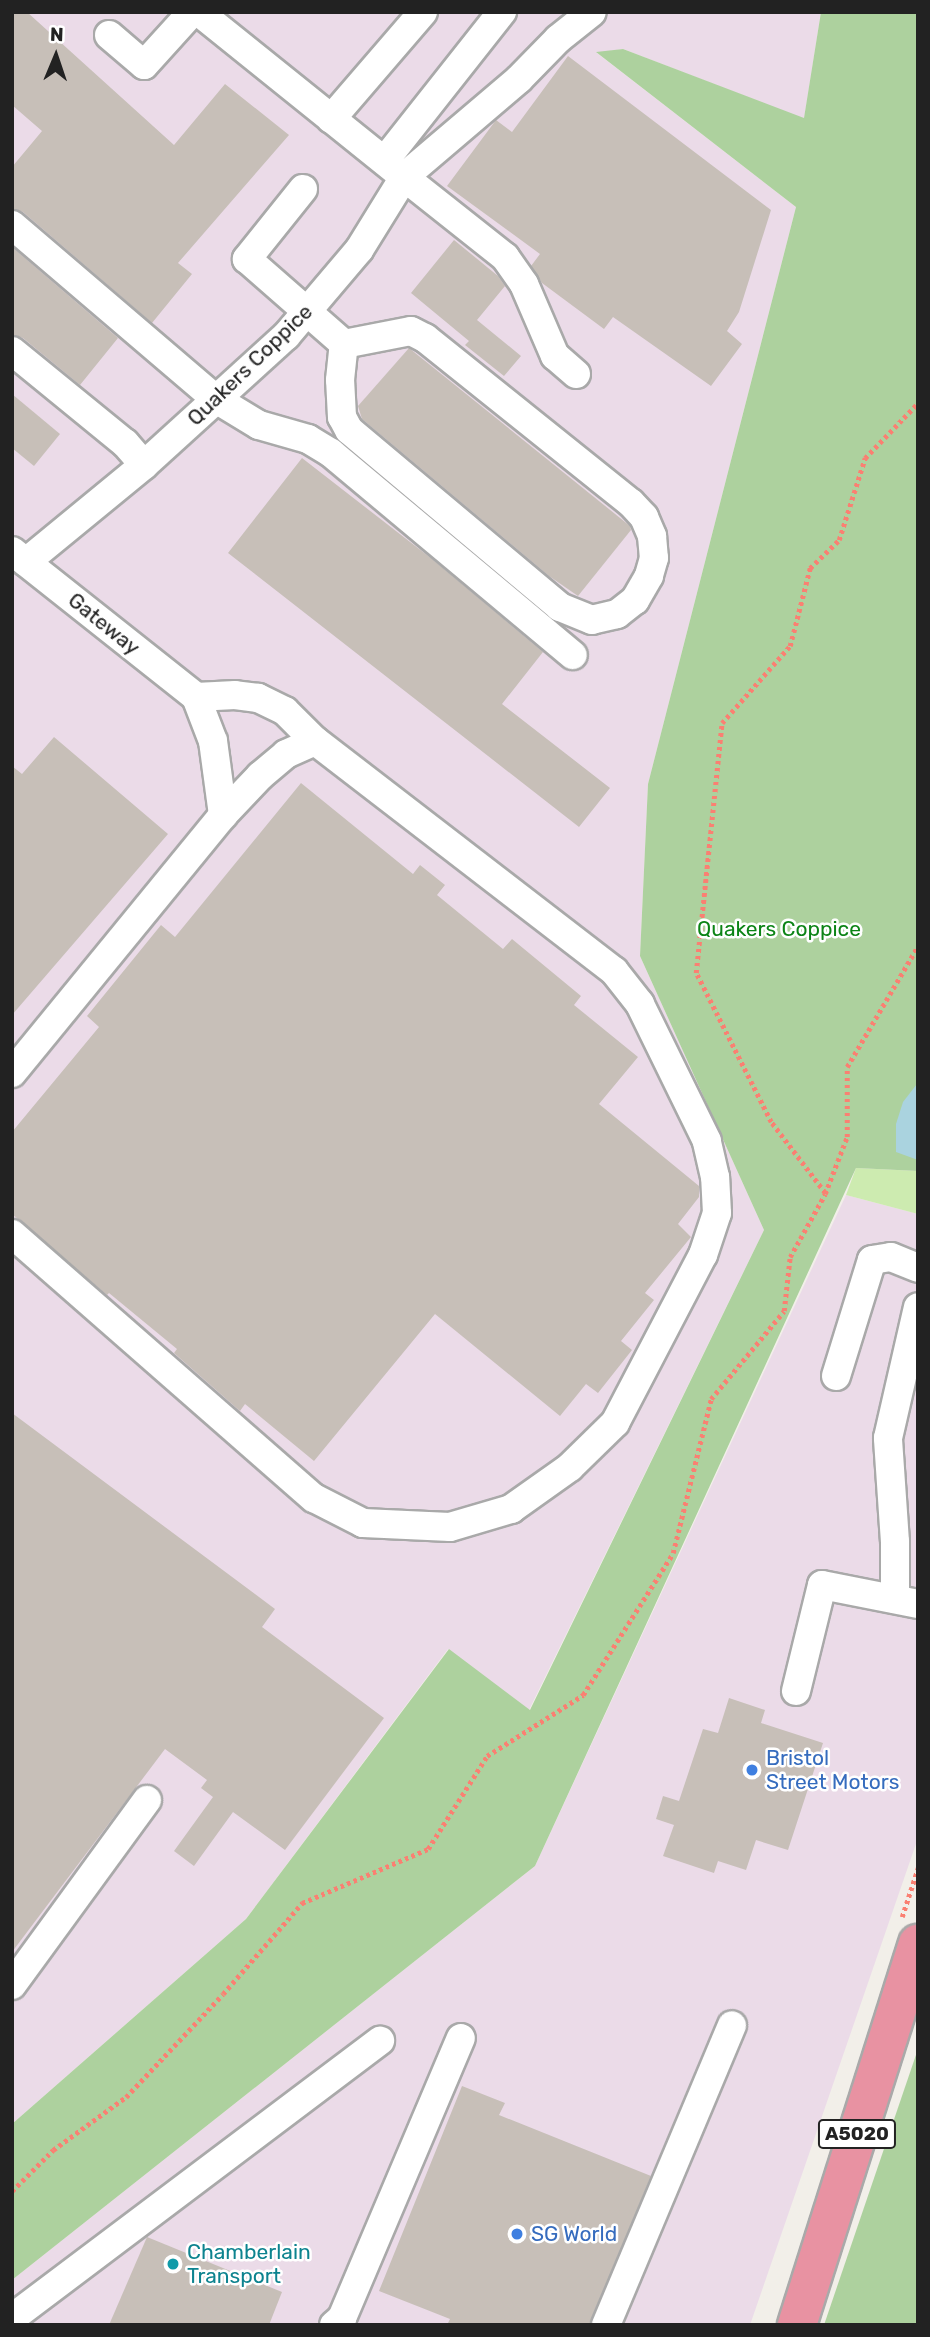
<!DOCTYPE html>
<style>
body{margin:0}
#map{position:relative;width:930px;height:2337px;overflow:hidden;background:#f2efe9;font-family:Rubik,sans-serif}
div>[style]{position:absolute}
.industrial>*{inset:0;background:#ebdbe8}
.grass>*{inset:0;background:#cdebb0}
.forest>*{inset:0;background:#add19e}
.water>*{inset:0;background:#aad3df}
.building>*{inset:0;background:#c7bfb8}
.path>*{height:4.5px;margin-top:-2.25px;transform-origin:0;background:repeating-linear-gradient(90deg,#fa8072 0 3.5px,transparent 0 7px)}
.roads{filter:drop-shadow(2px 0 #a9a9a9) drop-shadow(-2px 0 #a9a9a9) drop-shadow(0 2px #a9a9a9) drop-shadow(0 -2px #a9a9a9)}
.minor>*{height:28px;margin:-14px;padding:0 14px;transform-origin:14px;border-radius:14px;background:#fff}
.highway>*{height:38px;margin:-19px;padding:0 19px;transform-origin:19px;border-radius:19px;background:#e892a2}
.dots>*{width:19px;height:19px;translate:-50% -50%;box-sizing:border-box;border:4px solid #fff;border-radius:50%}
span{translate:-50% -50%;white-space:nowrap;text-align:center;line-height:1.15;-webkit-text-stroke:5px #fff;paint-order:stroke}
.shield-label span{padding:2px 5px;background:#fff;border:2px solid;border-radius:5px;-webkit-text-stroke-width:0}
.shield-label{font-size:19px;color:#222;font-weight:700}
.street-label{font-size:21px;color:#222}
.park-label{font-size:21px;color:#0c8416}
.shop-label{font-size:21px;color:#366cbe}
.left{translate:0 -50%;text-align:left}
.culture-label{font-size:21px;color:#0d838f}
.frame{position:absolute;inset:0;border:14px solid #222;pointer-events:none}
.north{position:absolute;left:21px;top:21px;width:70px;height:70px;-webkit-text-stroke:5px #fff;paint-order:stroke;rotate:2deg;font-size:19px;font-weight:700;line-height:28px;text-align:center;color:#222}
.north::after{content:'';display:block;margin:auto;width:24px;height:32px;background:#222;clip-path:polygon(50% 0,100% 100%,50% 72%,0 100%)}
</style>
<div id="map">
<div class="industrial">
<div style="clip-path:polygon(12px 12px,821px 12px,804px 119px,623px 49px,597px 53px,796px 207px,648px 784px,640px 956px,764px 1230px,529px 1710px,448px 1649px,246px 1919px,12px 2124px)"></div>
<div style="clip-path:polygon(846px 1195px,918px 1214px,918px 1838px,750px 2325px,12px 2325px,12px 2280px,535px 1866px)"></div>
</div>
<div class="grass">
<div style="clip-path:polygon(856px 1168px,918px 1171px,918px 1214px,846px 1195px)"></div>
</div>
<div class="forest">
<div style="clip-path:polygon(821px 12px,918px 12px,918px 1171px,856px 1168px,535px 1866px,12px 2280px,12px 2124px,246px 1919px,449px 1649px,530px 1710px,764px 1230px,640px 956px,648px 784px,796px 207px,596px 52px,623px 49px,804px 118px)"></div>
<div style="clip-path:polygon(918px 2049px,918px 2325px,824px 2325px)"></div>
</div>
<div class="water">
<div style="clip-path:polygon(917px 1084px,918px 1084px,918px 1160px,896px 1152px,896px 1124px,903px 1102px)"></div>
</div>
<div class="building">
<div style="clip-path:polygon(12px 12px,27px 12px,174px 145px,225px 84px,289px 135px,178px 263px,192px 274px,152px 323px,23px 212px,12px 209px,12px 167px,42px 131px,12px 105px)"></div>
<div style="clip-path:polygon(568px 56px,771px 210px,739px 312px,727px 331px,742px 344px,711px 386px,613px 317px,604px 329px,542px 283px,531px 266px,540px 254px,447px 186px,496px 120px,512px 132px)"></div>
<div style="clip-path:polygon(454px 240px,498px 276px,505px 286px,477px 320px,521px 356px,504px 376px,465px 345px,469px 341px,411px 293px)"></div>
<div style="clip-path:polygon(12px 247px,118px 338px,80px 385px,23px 338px,12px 335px)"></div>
<div style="clip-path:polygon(409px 348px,630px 526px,631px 530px,578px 596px,549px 576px,362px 419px,358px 406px)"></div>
<div style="clip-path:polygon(12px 394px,60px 434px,34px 466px,12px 448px)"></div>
<div style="clip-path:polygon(302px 458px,432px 559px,543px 652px,502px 704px,610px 788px,579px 827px,228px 553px)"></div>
<div style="clip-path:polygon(54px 737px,168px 834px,12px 1015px,12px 766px,22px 774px)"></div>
<div style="clip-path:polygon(301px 783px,413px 874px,420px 865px,445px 885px,437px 895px,503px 949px,512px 939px,581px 996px,574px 1005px,638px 1057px,599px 1104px,699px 1186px,699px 1197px,678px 1224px,691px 1237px,645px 1293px,654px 1300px,621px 1341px,632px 1350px,598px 1393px,586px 1384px,560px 1416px,435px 1314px,314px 1461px,245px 1404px,240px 1411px,174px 1353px,177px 1349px,109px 1293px,107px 1295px,12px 1214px,12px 1132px,99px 1027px,87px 1016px,161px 925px,175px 937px)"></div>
<div style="clip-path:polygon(12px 1413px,275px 1609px,262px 1627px,384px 1718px,285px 1850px,233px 1812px,194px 1866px,174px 1851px,213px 1797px,201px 1788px,207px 1780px,165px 1749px,12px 1952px)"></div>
<div style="clip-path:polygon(729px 1698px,765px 1710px,761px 1723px,823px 1743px,788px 1850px,756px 1840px,746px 1870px,718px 1861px,714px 1873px,663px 1856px,674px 1825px,656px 1819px,663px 1796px,679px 1801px,703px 1729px,718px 1733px)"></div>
<div style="clip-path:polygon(462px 2086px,505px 2103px,499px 2115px,651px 2176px,590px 2325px,447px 2325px,450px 2319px,379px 2291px)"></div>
<div style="clip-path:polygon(147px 2237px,282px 2292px,269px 2325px,109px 2325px)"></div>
</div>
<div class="path">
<div style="left:825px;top:1193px;width:89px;rotate:-127.3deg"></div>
<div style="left:771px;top:1122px;width:167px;rotate:-116.7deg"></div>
<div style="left:696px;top:973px;width:251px;rotate:-84.1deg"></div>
<div style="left:722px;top:723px;width:103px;rotate:-48.6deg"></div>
<div style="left:790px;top:646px;width:81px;rotate:-75.6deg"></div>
<div style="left:810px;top:568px;width:40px;rotate:-44deg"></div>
<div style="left:839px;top:540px;width:86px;rotate:-72.4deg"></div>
<div style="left:865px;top:458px;width:76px;rotate:-46.1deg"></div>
<div style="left:902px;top:1917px;width:52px;rotate:-71.9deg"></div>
<div style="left:12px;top:2191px;width:58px;rotate:-45deg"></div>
<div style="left:53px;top:2150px;width:90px;rotate:-36deg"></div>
<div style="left:126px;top:2097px;width:141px;rotate:-46.7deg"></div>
<div style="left:223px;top:1994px;width:121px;rotate:-49deg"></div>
<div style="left:302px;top:1903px;width:137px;rotate:-23.2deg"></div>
<div style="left:428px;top:1849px;width:110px;rotate:-57.6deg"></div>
<div style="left:487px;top:1756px;width:114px;rotate:-32.4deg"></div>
<div style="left:583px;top:1695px;width:168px;rotate:-57.6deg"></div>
<div style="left:673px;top:1553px;width:159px;rotate:-76.1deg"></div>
<div style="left:711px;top:1399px;width:114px;rotate:-50.3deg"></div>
<div style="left:784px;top:1311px;width:54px;rotate:-83.7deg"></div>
<div style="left:790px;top:1257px;width:72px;rotate:-60.9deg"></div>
<div style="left:825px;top:1194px;width:61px;rotate:-68.9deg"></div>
<div style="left:847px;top:1137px;width:70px;rotate:-90deg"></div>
<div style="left:847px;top:1067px;width:140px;rotate:-59.6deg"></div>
</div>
<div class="roads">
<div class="minor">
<div style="left:109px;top:35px;width:46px;rotate:40.6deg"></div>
<div style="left:144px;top:65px;width:72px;rotate:-47.8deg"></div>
<div style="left:331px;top:119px;width:141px;rotate:-49.3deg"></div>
<div style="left:385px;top:160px;width:189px;rotate:-51.7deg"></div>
<div style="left:303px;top:189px;width:90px;rotate:128.7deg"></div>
<div style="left:247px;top:259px;width:129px;rotate:41.2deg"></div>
<div style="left:344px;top:344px;width:68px;rotate:-11deg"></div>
<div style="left:411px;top:331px;width:16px;rotate:27deg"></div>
<div style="left:425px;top:338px;width:264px;rotate:38.7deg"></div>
<div style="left:631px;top:503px;width:19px;rotate:47deg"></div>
<div style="left:644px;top:517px;width:21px;rotate:67deg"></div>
<div style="left:652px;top:536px;width:22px;rotate:85deg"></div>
<div style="left:654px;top:558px;width:19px;rotate:106deg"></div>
<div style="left:649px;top:576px;width:28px;rotate:120deg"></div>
<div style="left:635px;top:600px;width:23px;rotate:142deg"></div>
<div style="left:617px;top:614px;width:26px;rotate:167deg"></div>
<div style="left:592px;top:620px;width:35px;rotate:-158deg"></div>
<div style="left:560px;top:607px;width:275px;rotate:-140deg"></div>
<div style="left:349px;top:430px;width:15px;rotate:-118deg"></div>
<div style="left:342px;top:417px;width:37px;rotate:-93deg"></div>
<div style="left:340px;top:380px;width:36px;rotate:-84deg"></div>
<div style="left:12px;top:225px;width:268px;rotate:40.5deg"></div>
<div style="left:216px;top:399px;width:50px;rotate:31.2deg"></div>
<div style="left:259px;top:425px;width:51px;rotate:15.9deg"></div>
<div style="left:308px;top:439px;width:27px;rotate:31deg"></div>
<div style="left:331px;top:453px;width:315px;rotate:39.9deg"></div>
<div style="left:12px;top:351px;width:146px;rotate:39.2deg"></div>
<div style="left:125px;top:443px;width:29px;rotate:49deg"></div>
<div style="left:576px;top:374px;width:28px;rotate:-139deg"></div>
<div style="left:555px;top:356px;width:78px;rotate:-113.3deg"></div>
<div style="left:524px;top:284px;width:33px;rotate:-125deg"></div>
<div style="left:505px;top:257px;width:129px;rotate:-141.6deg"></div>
<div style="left:404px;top:177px;width:151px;rotate:-40.4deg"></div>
<div style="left:519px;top:79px;width:56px;rotate:-45.7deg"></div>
<div style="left:558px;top:39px;width:43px;rotate:-38.5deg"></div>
<div style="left:12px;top:551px;width:235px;rotate:38.4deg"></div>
<div style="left:196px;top:697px;width:47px;rotate:68.9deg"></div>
<div style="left:213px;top:741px;width:75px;rotate:82.3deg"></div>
<div style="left:26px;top:562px;width:153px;rotate:-39.4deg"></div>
<div style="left:144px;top:465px;width:192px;rotate:-42.3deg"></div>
<div style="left:286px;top:336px;width:113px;rotate:-49.7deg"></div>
<div style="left:359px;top:250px;width:86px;rotate:-58.3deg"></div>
<div style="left:404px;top:177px;width:263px;rotate:-141.2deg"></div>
<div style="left:12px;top:1073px;width:333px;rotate:-50.7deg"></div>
<div style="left:223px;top:815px;width:54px;rotate:-46.5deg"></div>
<div style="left:260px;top:776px;width:34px;rotate:-40deg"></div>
<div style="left:286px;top:754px;width:32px;rotate:-24deg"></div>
<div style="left:12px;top:1234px;width:401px;rotate:41.2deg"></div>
<div style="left:314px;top:1498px;width:55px;rotate:27deg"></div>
<div style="left:363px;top:1523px;width:87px;rotate:2.6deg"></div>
<div style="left:450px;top:1527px;width:64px;rotate:-16.4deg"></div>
<div style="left:511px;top:1509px;width:72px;rotate:-35.4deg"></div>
<div style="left:570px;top:1467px;width:63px;rotate:-44.4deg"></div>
<div style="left:615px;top:1423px;width:190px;rotate:-62.4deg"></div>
<div style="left:703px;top:1255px;width:44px;rotate:-71.6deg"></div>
<div style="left:717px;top:1213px;width:36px;rotate:-93deg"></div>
<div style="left:715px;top:1177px;width:37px;rotate:-103deg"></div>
<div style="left:707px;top:1141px;width:153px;rotate:-116.1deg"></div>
<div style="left:640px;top:1004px;width:42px;rotate:-128.2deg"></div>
<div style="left:614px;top:971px;width:377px;rotate:-142.4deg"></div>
<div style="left:315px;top:741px;width:42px;rotate:-135deg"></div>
<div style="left:285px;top:711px;width:30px;rotate:-154deg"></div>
<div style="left:258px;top:698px;width:23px;rotate:-173deg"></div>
<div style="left:235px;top:695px;width:39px;rotate:177deg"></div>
<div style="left:836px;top:1376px;width:121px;rotate:-72.8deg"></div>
<div style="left:872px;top:1260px;width:19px;rotate:-9deg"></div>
<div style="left:891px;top:1257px;width:29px;rotate:22deg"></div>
<div style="left:895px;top:1599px;width:57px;rotate:-90deg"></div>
<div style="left:895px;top:1542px;width:104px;rotate:-93.9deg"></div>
<div style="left:888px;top:1438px;width:134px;rotate:-77.1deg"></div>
<div style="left:796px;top:1691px;width:109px;rotate:-76.2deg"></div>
<div style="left:822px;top:1585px;width:98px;rotate:11.2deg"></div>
<div style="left:12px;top:1985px;width:229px;rotate:-53.9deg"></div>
<div style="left:12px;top:2318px;width:461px;rotate:-37deg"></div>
<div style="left:334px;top:2325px;width:11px;rotate:-41deg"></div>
<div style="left:342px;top:2318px;width:304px;rotate:-67deg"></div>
<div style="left:606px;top:2325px;width:325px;rotate:-67.2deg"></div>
</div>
<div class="highway">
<div style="left:797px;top:2325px;width:400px;rotate:-72.4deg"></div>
</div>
</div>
<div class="dots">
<div style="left:752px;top:1770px;background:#3f7fe0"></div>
<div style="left:517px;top:2234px;background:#3f7fe0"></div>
<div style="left:173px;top:2264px;background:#0f9aa8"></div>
</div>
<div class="shield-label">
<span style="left:857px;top:2134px">A5020</span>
</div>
<div class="street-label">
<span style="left:250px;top:365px;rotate:-44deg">Quakers Coppice</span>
<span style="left:104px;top:624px;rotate:39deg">Gateway</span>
</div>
<div class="park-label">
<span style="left:779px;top:929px">Quakers Coppice</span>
</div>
<div class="shop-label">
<span class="left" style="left:766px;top:1770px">Bristol<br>Street Motors</span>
<span class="left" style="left:531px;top:2234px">SG World</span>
</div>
<div class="culture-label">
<span class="left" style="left:187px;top:2264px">Chamberlain<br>Transport</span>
</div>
<div class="frame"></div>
<div class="north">N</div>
</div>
